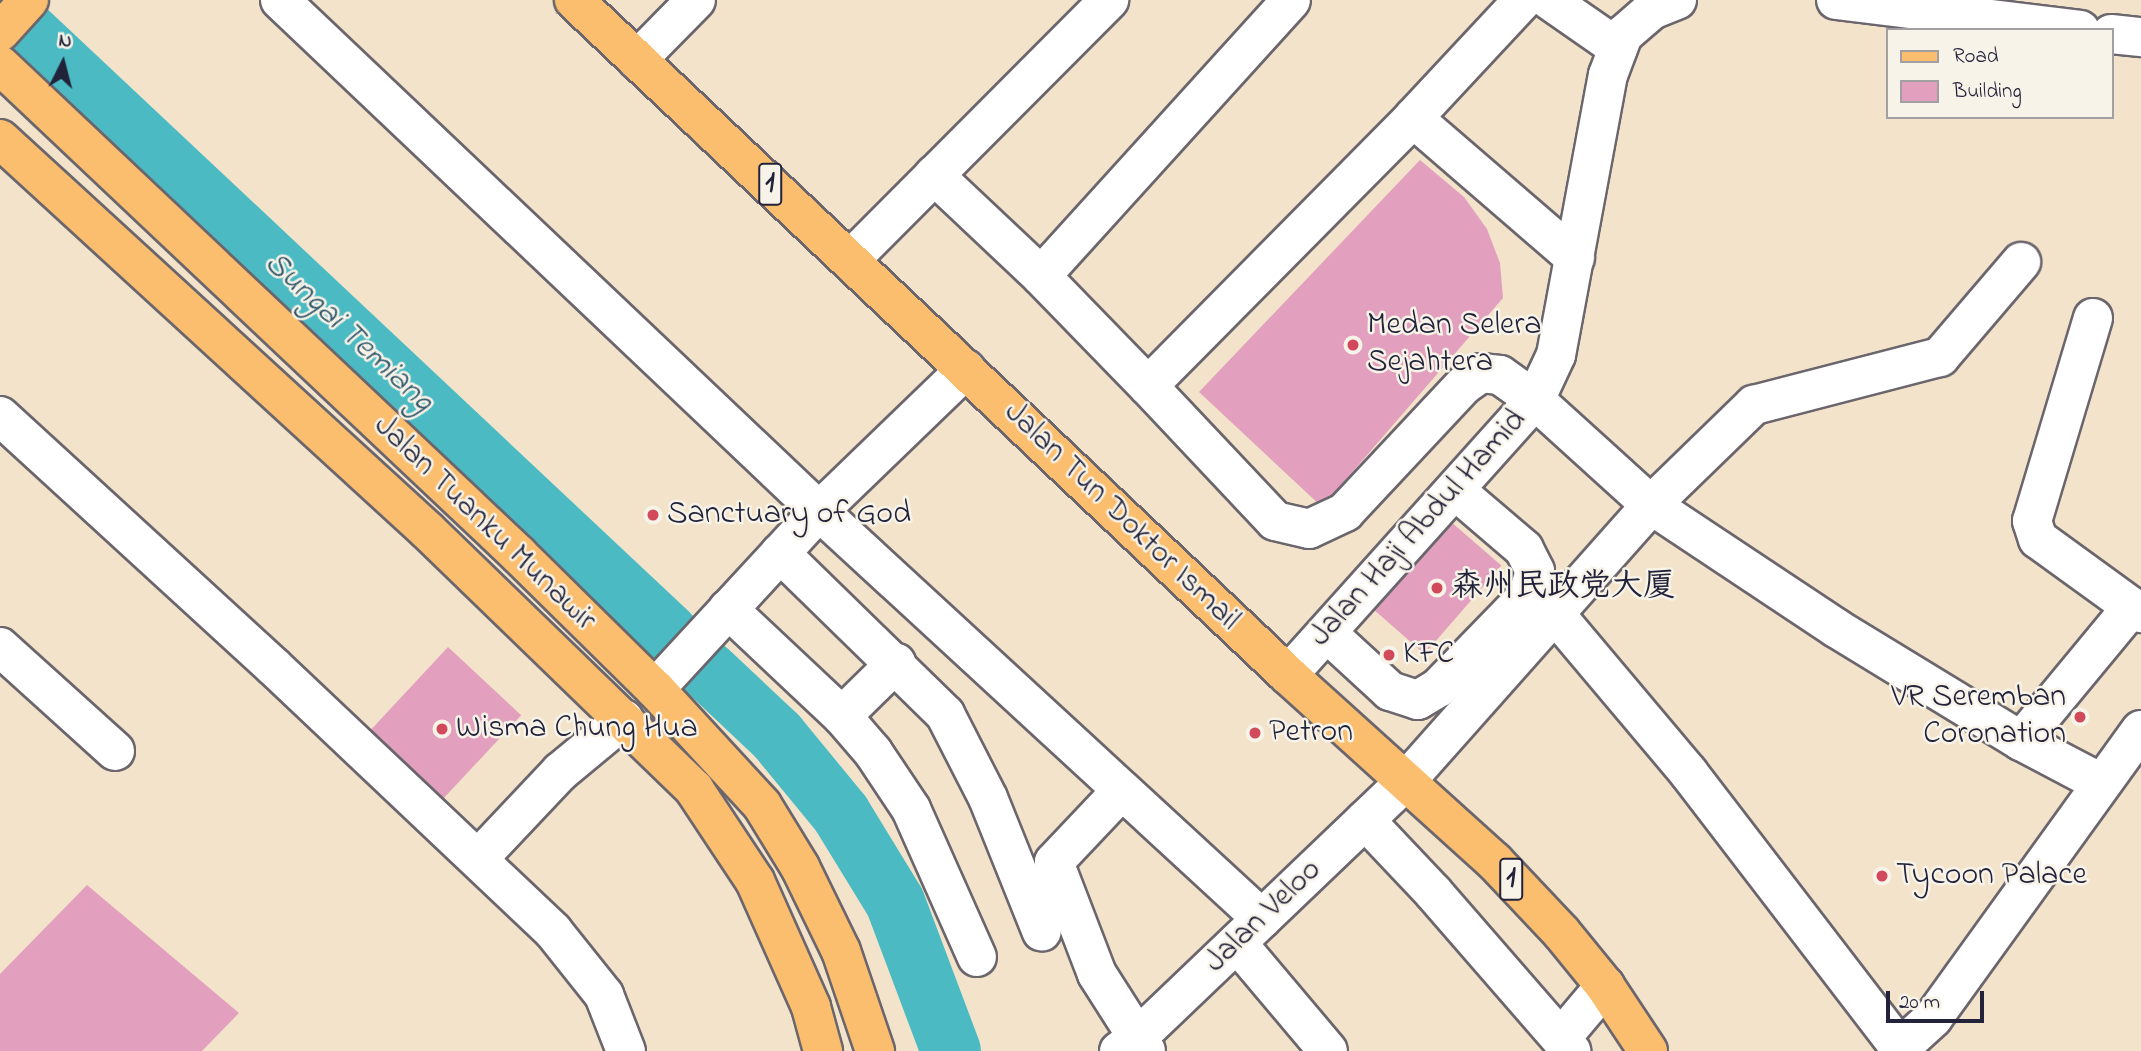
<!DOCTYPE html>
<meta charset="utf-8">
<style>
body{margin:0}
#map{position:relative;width:2141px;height:1051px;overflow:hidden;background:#f2e3ca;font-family:"Indie Flower","LXGW WenKai TC",sans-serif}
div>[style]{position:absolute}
.river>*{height:60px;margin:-30px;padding:0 30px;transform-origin:30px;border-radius:30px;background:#4bbac3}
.building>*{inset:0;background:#e2a0be;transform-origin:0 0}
.roads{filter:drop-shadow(2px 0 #6b666d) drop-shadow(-2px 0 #6b666d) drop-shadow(0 2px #6b666d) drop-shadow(0 -2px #6b666d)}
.minor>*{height:38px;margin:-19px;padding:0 19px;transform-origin:19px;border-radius:19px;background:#fff}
.major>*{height:38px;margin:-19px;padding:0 19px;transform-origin:19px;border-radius:19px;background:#fbbe6e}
.highway>*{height:38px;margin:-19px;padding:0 19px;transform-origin:19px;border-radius:19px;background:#fbbe6e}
.dots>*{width:19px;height:19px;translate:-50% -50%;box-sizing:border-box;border:4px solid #f7f3e8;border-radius:50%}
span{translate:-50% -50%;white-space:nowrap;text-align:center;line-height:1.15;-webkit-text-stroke:5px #f7f3e8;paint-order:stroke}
.shield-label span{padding:2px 5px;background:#f7f3e8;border:2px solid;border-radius:5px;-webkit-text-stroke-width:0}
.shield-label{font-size:30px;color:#22223b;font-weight:700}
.poi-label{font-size:32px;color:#22223b}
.left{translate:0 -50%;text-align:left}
.right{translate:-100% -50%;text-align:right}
.street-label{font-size:32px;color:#22223b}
.water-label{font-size:33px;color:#30576b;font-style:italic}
.legend{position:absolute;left:1886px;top:28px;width:228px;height:91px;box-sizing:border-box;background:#f7f3e8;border:2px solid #a29fa3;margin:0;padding:9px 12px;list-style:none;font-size:21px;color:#22223b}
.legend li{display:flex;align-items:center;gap:14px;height:35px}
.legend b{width:35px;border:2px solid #a29fa3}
.north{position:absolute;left:28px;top:28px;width:70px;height:70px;-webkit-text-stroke:5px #f7f3e8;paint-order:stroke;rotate:6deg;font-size:19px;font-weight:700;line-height:28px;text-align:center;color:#22223b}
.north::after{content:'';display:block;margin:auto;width:24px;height:32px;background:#22223b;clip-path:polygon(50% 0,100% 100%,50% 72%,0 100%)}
.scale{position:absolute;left:1886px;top:991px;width:98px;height:32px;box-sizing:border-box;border:4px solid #22223b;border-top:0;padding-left:9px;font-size:21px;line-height:24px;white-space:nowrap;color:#22223b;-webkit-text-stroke:5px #f7f3e8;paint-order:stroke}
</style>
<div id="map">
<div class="river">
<div style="left:27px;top:31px;width:881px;rotate:43.21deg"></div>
<div style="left:708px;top:671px;width:95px;rotate:43.3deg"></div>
<div style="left:777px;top:736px;width:101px;rotate:50.6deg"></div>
<div style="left:841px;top:814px;width:103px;rotate:58.5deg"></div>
<div style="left:895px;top:902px;width:159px;rotate:69.4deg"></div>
</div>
<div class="building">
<div style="clip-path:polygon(1420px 160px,1464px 197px,1487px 229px,1500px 263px,1503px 298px,1322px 507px,1199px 392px)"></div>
<div style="left:1450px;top:521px;width:68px;height:117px;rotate:41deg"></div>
<div style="left:448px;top:647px;width:100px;height:127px;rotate:43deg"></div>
<div style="clip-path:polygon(87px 885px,239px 1013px,202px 1051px,0 1051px,0 974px)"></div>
</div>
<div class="roads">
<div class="minor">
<div style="left:280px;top:0;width:743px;rotate:43.47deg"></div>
<div style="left:819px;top:511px;width:602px;rotate:42.64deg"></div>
<div style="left:1549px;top:0;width:84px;rotate:34.8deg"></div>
<div style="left:1836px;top:0;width:246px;rotate:7deg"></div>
<div style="left:2111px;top:34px;width:30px;rotate:6deg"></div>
<div style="left:637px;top:60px;width:84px;rotate:-45.5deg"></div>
<div style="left:1413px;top:118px;width:161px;rotate:-47deg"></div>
<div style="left:934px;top:175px;width:147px;rotate:43.3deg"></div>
<div style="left:1041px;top:276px;width:153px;rotate:45.8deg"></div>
<div style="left:1148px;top:386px;width:377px;rotate:-45.3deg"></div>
<div style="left:1413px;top:118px;width:214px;rotate:40.8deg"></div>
<div style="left:851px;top:259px;width:366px;rotate:-45.1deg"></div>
<div style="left:1041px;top:276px;width:372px;rotate:-47.8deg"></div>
<div style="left:2093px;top:318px;width:212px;rotate:106.7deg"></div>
<div style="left:2032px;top:521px;width:19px;rotate:72deg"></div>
<div style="left:2038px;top:539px;width:116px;rotate:35.9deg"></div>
<div style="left:1148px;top:386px;width:185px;rotate:46.7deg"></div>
<div style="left:1275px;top:521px;width:35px;rotate:13deg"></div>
<div style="left:1309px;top:529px;width:40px;rotate:-25deg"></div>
<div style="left:1345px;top:512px;width:174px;rotate:-46.9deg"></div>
<div style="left:1464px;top:385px;width:21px;rotate:-35deg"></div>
<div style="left:1481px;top:373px;width:19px;rotate:6deg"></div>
<div style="left:1500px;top:375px;width:43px;rotate:35.5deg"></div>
<div style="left:1535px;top:400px;width:156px;rotate:42.2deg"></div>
<div style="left:1651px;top:505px;width:222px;rotate:33.6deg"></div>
<div style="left:1836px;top:628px;width:217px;rotate:31.4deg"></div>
<div style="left:2021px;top:741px;width:90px;rotate:27.7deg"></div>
<div style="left:0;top:416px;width:372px;rotate:42.5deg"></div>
<div style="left:274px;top:667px;width:384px;rotate:43.4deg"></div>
<div style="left:553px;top:931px;width:82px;rotate:51.4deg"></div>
<div style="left:604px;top:995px;width:60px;rotate:68.6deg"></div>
<div style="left:780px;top:553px;width:231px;rotate:44.3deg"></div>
<div style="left:945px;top:714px;width:94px;rotate:62.9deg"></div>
<div style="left:988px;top:798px;width:144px;rotate:68.1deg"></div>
<div style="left:728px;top:609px;width:156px;rotate:43.2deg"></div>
<div style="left:842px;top:716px;width:48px;rotate:49.3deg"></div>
<div style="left:873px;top:752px;width:69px;rotate:56.3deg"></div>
<div style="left:911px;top:809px;width:162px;rotate:66deg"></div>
<div style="left:1555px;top:614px;width:207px;rotate:49.9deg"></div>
<div style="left:1688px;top:772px;width:352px;rotate:52.5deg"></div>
<div style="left:1327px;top:633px;width:86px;rotate:42.6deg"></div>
<div style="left:1390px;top:691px;width:29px;rotate:18deg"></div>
<div style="left:1418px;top:700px;width:23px;rotate:-31deg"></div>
<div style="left:1438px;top:688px;width:129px;rotate:-45.9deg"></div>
<div style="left:1528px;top:595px;width:25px;rotate:-74deg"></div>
<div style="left:1535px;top:571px;width:25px;rotate:-117deg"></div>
<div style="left:1524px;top:549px;width:91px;rotate:-139.5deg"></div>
<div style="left:0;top:647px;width:155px;rotate:42.1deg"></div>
<div style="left:1288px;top:675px;width:370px;rotate:-48.1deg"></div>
<div style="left:1535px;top:400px;width:50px;rotate:-65deg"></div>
<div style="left:1556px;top:355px;width:285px;rotate:-79.5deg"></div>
<div style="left:1608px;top:75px;width:43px;rotate:-69.4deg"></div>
<div style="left:1623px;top:35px;width:38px;rotate:-41deg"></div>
<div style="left:1652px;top:10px;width:27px;rotate:-22deg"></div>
<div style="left:655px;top:689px;width:242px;rotate:-47.3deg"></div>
<div style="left:819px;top:511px;width:204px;rotate:-44deg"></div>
<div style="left:842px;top:716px;width:76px;rotate:-44.5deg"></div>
<div style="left:2021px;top:741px;width:174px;rotate:-50.4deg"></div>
<div style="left:2132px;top:607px;width:11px;rotate:34deg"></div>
<div style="left:1122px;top:790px;width:99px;rotate:133.4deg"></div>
<div style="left:1054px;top:862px;width:120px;rotate:69deg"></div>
<div style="left:1097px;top:974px;width:91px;rotate:57.5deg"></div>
<div style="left:1365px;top:820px;width:99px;rotate:46.6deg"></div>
<div style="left:1433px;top:892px;width:211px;rotate:49deg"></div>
<div style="left:478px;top:859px;width:120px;rotate:-46.7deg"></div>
<div style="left:560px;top:772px;width:83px;rotate:-39.6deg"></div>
<div style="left:1237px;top:943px;width:141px;rotate:49.9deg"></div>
<div style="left:1562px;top:1037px;width:67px;rotate:-49.9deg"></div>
<div style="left:1119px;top:1051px;width:22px;rotate:-36deg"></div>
<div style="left:1137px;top:1038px;width:373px;rotate:-43.7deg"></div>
<div style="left:1407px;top:780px;width:368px;rotate:-48.4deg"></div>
<div style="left:1651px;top:505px;width:144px;rotate:-44.2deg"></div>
<div style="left:1754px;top:405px;width:192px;rotate:-14.5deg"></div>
<div style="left:1940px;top:357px;width:125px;rotate:-49.5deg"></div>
<div style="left:1897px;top:1051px;width:49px;rotate:-42.5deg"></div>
<div style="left:1933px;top:1018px;width:355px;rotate:-54.2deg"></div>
</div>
<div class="major">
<div style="left:0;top:32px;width:43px;rotate:-47.8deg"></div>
<div style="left:0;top:65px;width:714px;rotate:43.35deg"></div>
<div style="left:519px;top:555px;width:191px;rotate:44.6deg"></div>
<div style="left:655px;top:689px;width:158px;rotate:47.3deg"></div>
<div style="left:762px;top:805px;width:73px;rotate:58.5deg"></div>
<div style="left:800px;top:867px;width:93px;rotate:64deg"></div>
<div style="left:841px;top:951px;width:106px;rotate:71.2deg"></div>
<div style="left:0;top:139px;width:580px;rotate:42.49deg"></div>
<div style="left:428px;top:531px;width:371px;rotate:44.1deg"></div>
<div style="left:694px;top:789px;width:110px;rotate:56.5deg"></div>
<div style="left:755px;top:881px;width:138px;rotate:66deg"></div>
<div style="left:811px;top:1007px;width:46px;rotate:74.7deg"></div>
</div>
<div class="highway">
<div style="left:574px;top:0;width:983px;rotate:43.39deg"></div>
<div style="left:1288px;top:675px;width:278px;rotate:42.1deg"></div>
<div style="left:1494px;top:861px;width:98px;rotate:46.7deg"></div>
<div style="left:1561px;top:932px;width:70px;rotate:50.8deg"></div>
<div style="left:1605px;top:986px;width:78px;rotate:56.5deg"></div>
</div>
</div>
<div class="dots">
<div style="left:1353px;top:345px;background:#d1495b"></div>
<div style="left:653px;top:515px;background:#d1495b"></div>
<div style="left:1437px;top:588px;background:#d1495b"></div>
<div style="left:1389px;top:655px;background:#d1495b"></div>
<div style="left:2080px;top:717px;background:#d1495b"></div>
<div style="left:442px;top:729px;background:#d1495b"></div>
<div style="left:1255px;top:733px;background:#d1495b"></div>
<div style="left:1882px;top:876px;background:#d1495b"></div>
</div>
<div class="shield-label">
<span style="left:770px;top:184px">1</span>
<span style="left:1511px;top:879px">1</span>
</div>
<div class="poi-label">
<span class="left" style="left:1367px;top:345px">Medan Selera<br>Sejahtera</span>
<span class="left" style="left:667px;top:515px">Sanctuary of God</span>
<span class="left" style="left:1451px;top:588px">森州民政党大厦</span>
<span class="left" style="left:1403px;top:655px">KFC</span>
<span class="right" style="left:2066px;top:717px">VR Seremban<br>Coronation</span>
<span class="left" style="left:456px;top:729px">Wisma Chung Hua</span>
<span class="left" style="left:1269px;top:733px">Petron</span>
<span class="left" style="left:1896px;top:876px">Tycoon Palace</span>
</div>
<div class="street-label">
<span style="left:1121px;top:517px;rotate:44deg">Jalan Tun Doktor Ismail</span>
<span style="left:484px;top:524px;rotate:44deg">Jalan Tuanku Munawir</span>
<span style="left:1419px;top:529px;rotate:-48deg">Jalan Haji Abdul Hamid</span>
<span style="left:1264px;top:917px;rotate:-44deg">Jalan Veloo</span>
</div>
<div class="water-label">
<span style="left:348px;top:333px;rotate:43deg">Sungai Temiang</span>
</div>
<ul class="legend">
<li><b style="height:9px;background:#fbbe6e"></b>Road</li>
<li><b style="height:19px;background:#e2a0be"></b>Building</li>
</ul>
<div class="north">N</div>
<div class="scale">20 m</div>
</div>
